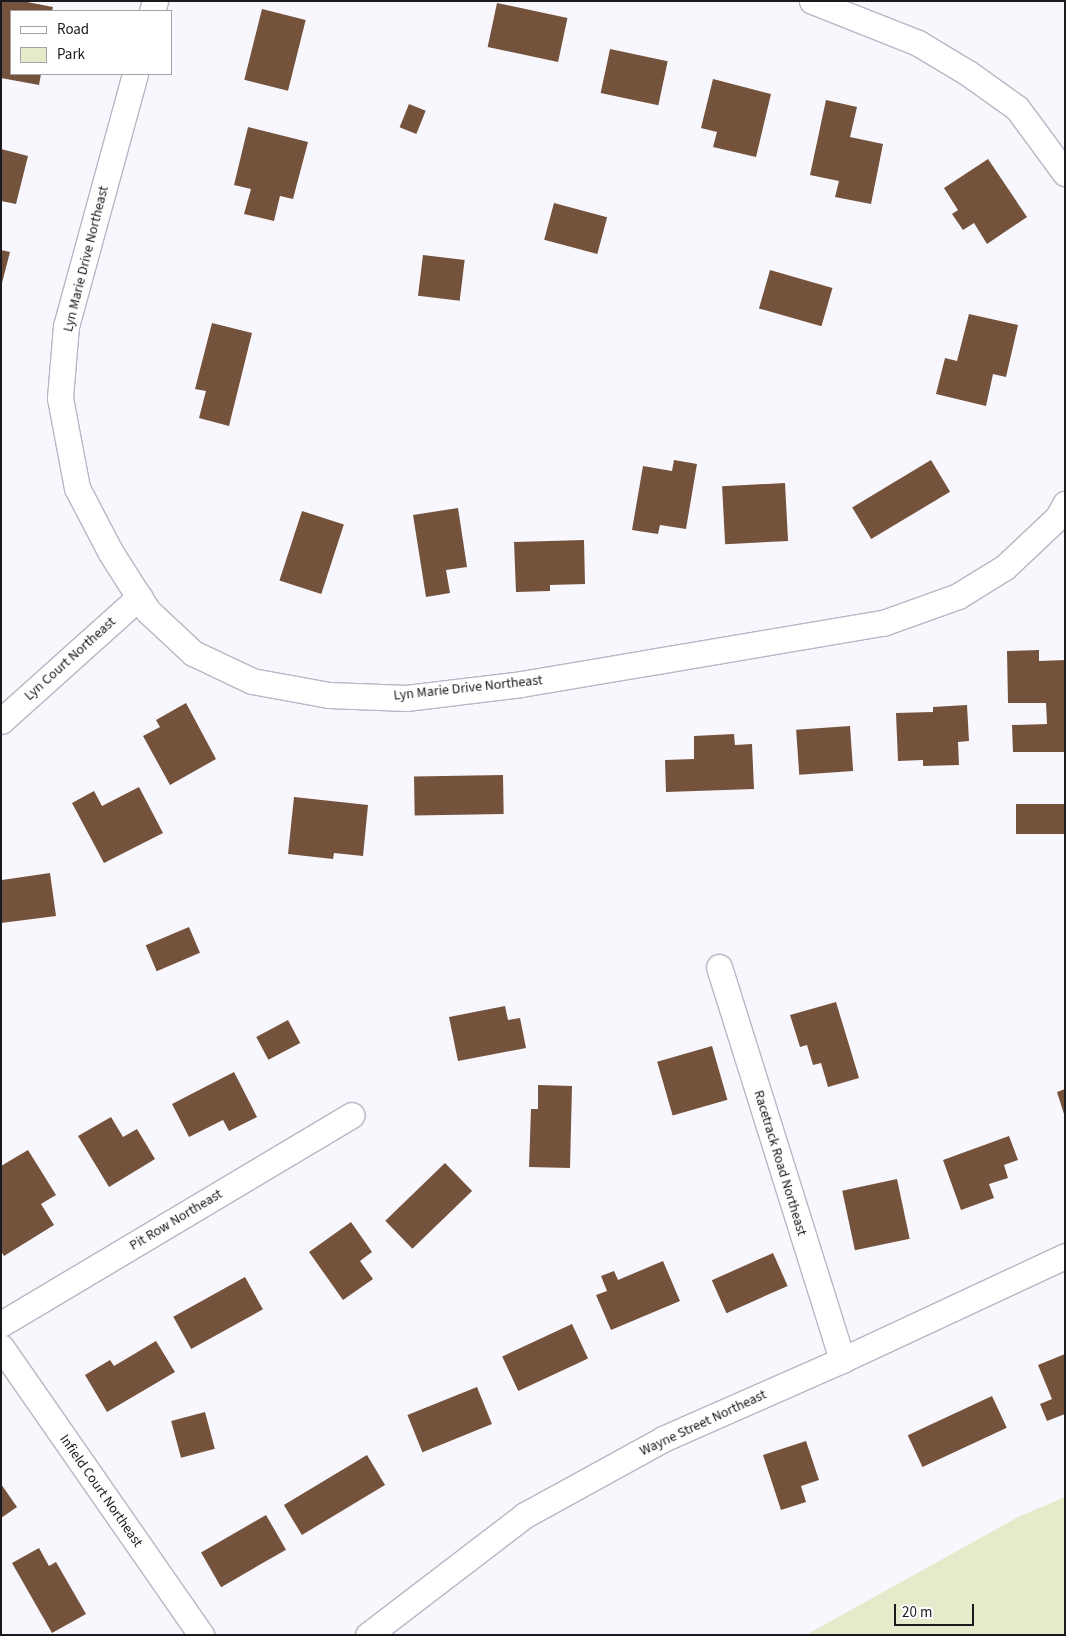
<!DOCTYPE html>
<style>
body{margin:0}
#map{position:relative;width:1066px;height:1636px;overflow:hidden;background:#f8f7fd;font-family:"Source Sans 3",sans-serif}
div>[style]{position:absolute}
.green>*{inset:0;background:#e3ebcb}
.building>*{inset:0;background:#75523b;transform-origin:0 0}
.roads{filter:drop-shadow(1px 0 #b9b6c5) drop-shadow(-1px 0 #b9b6c5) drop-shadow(0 1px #b9b6c5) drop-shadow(0 -1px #b9b6c5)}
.minor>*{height:25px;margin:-12.5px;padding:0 12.5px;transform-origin:12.5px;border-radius:12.5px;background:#fff}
span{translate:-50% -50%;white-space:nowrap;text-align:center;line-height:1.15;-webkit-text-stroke:5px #fff;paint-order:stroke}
.street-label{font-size:14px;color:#1a191e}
.frame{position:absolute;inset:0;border:2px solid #1a191e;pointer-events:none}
.legend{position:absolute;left:10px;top:10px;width:162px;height:65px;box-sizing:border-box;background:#fff;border:1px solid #a3a3a5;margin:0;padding:6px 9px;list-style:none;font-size:15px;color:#1a191e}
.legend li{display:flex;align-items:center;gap:10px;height:25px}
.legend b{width:25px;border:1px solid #a3a3a5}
.scale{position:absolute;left:894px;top:1604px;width:80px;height:22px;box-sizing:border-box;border:2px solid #1a191e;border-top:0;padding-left:6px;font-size:15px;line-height:18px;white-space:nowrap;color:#1a191e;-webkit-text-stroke:4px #fff;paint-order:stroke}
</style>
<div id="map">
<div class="green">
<div style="clip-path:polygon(1065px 1497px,1065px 1635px,806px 1635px,1018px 1517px)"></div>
</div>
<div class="building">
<div style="clip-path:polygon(1px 1px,22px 1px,53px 7px,52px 11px,11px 11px,11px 74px,41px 74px,39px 85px,1px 78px)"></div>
<div style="left:497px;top:3px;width:72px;height:45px;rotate:12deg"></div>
<div style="left:262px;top:9px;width:45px;height:73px;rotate:14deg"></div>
<div style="left:610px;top:49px;width:59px;height:45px;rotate:12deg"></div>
<div style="clip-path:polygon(713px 79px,771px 94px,756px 157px,713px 147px,717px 132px,701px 128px)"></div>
<div style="clip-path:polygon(826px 100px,857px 107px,850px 137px,883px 144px,871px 204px,835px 197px,839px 181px,810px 175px)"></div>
<div style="left:409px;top:104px;width:18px;height:25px;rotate:22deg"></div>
<div style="clip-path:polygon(248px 127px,308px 142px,293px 199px,280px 196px,274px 221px,244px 214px,251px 189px,234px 185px)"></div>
<div style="clip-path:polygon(1px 149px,28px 156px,16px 204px,1px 201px)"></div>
<div style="clip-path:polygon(988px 159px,1027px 217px,987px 244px,974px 223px,963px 230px,952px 214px,958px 210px,944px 188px)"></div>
<div style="left:554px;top:203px;width:55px;height:38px;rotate:15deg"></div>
<div style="clip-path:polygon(1px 250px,10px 252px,2px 283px,1px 283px)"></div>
<div style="left:423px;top:255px;width:42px;height:41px;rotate:7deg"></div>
<div style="left:770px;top:270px;width:65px;height:40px;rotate:16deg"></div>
<div style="clip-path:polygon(969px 314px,1018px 325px,1006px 377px,993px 374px,986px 406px,936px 394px,945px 358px,957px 361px)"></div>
<div style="clip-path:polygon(212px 323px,252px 333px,229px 426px,199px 418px,206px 391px,195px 389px)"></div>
<div style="clip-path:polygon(674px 460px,697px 464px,686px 529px,660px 525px,658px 534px,632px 530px,643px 466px,672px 471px)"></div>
<div style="left:931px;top:460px;width:37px;height:92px;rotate:59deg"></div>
<div style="left:785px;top:483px;width:58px;height:63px;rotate:87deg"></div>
<div style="clip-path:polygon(458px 508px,467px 567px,446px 570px,450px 593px,426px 597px,413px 515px)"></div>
<div style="left:302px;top:511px;width:44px;height:73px;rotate:18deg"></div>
<div style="clip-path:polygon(584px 540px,585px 584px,550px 585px,550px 591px,516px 592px,514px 542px)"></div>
<div style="clip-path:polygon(1039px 650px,1039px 661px,1065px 660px,1065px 752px,1013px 752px,1012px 725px,1047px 724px,1046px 703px,1008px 703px,1007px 651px)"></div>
<div style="clip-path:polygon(186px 703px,216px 759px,170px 785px,143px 736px,160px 727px,156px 720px)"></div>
<div style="clip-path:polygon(967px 705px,969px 741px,958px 742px,959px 765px,923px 766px,923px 760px,898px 761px,896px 713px,933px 712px,933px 707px)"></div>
<div style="left:850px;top:726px;width:45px;height:54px;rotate:86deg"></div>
<div style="clip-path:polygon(734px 734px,735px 745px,752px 744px,754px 789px,666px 792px,665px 760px,694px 759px,694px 736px)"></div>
<div style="left:503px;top:775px;width:39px;height:89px;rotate:89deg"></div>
<div style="clip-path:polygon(139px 787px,163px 833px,104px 863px,72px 803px,94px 791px,102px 806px)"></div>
<div style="clip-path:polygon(294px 797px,368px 805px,363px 856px,334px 853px,333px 859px,288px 854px)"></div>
<div style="left:1065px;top:804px;width:30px;height:49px;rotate:90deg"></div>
<div style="clip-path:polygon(50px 873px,56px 916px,1px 923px,2px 880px)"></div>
<div style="left:189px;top:927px;width:28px;height:47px;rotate:67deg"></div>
<div style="clip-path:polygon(836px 1002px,859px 1078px,828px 1087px,821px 1063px,813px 1065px,807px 1045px,800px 1047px,790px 1015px)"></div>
<div style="clip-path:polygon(505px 1006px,508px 1020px,520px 1018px,526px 1048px,458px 1061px,449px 1017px)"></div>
<div style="left:288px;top:1020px;width:26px;height:36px;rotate:62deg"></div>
<div style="left:712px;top:1046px;width:56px;height:57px;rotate:74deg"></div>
<div style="clip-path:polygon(234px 1072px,257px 1117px,229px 1131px,223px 1120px,189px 1137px,172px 1104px)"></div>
<div style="clip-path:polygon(538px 1085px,572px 1086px,570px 1168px,529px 1167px,531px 1109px,538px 1109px)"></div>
<div style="clip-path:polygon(1065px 1089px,1065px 1114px,1064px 1114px,1057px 1092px)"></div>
<div style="clip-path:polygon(111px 1117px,123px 1137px,137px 1129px,155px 1159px,109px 1187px,78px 1136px)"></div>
<div style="clip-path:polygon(1009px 1136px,1018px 1160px,1004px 1165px,1008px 1178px,989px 1184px,994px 1198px,961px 1210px,943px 1160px)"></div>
<div style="clip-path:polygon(28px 1150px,56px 1195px,41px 1204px,54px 1225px,4px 1256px,1px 1251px,1px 1166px)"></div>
<div style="left:445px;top:1163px;width:39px;height:83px;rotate:46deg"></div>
<div style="left:897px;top:1179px;width:61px;height:56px;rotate:78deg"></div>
<div style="clip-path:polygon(351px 1222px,372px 1252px,360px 1261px,373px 1279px,343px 1300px,309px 1252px)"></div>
<div style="left:773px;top:1253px;width:36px;height:67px;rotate:66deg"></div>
<div style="clip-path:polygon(663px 1261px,680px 1301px,611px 1330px,596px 1295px,607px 1291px,601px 1276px,614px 1271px,618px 1280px)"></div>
<div style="left:245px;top:1277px;width:37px;height:82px;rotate:61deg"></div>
<div style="left:572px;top:1324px;width:38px;height:77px;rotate:65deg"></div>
<div style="clip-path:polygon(156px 1341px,175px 1372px,107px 1412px,85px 1375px,110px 1360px,114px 1366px)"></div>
<div style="clip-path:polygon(1065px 1354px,1065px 1414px,1047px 1421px,1040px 1404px,1052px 1399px,1038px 1365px)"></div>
<div style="left:477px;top:1387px;width:40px;height:75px;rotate:68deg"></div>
<div style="left:992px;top:1396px;width:35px;height:93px;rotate:65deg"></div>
<div style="left:205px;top:1412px;width:38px;height:35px;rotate:75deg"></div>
<div style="clip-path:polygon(806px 1441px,819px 1480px,801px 1486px,806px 1502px,781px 1510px,763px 1455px)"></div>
<div style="left:367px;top:1455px;width:35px;height:97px;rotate:59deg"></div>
<div style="clip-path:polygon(1px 1484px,17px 1507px,1px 1518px)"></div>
<div style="left:266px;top:1515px;width:40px;height:75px;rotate:60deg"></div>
<div style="clip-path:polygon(39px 1548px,49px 1566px,56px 1562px,86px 1614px,52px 1633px,12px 1563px)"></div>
</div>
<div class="roads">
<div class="minor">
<div style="left:812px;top:1px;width:114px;rotate:21.6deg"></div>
<div style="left:918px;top:43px;width:58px;rotate:31deg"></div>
<div style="left:968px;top:73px;width:60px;rotate:35.5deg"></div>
<div style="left:1017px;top:108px;width:81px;rotate:53.6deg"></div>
<div style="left:152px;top:11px;width:10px;rotate:-73deg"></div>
<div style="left:135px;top:74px;width:261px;rotate:105.3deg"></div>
<div style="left:66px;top:326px;width:72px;rotate:94.8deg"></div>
<div style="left:60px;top:398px;width:92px;rotate:79.3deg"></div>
<div style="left:77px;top:488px;width:73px;rotate:62.4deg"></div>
<div style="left:111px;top:553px;width:69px;rotate:57.5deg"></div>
<div style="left:148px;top:611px;width:62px;rotate:43deg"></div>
<div style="left:193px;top:653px;width:65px;rotate:25.4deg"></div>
<div style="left:252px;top:681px;width:78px;rotate:10.3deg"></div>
<div style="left:329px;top:695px;width:77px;rotate:2.2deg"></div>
<div style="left:406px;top:698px;width:116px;rotate:-6.9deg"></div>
<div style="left:521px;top:684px;width:367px;rotate:-9.6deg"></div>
<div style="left:883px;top:623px;width:80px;rotate:-19.8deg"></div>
<div style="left:958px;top:596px;width:55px;rotate:-31.7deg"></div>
<div style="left:1005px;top:567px;width:73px;rotate:-43.3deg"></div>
<div style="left:1058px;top:517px;width:15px;rotate:-62deg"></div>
<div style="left:1px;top:721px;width:186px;rotate:-41.9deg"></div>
<div style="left:719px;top:967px;width:412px;rotate:72.6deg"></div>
<div style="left:1px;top:1324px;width:408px;rotate:-30.8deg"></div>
<div style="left:1px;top:1347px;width:351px;rotate:55.2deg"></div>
<div style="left:368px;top:1635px;width:198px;rotate:-37.4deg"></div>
<div style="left:525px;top:1515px;width:158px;rotate:-28.8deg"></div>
<div style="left:663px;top:1439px;width:196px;rotate:-23.8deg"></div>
<div style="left:842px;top:1360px;width:246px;rotate:-25deg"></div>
</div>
</div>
<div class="street-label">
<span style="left:86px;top:259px;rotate:-76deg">Lyn Marie Drive Northeast</span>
<span style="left:70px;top:659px;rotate:-42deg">Lyn Court Northeast</span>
<span style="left:468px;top:688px;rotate:-6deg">Lyn Marie Drive Northeast</span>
<span style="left:780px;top:1163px;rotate:73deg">Racetrack Road Northeast</span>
<span style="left:176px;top:1220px;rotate:-31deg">Pit Row Northeast</span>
<span style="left:703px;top:1423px;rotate:-25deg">Wayne Street Northeast</span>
<span style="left:101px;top:1491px;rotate:55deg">Infield Court Northeast</span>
</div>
<div class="frame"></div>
<ul class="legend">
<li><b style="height:6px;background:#fff"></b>Road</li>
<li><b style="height:14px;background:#e3ebcb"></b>Park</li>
</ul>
<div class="scale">20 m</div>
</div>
